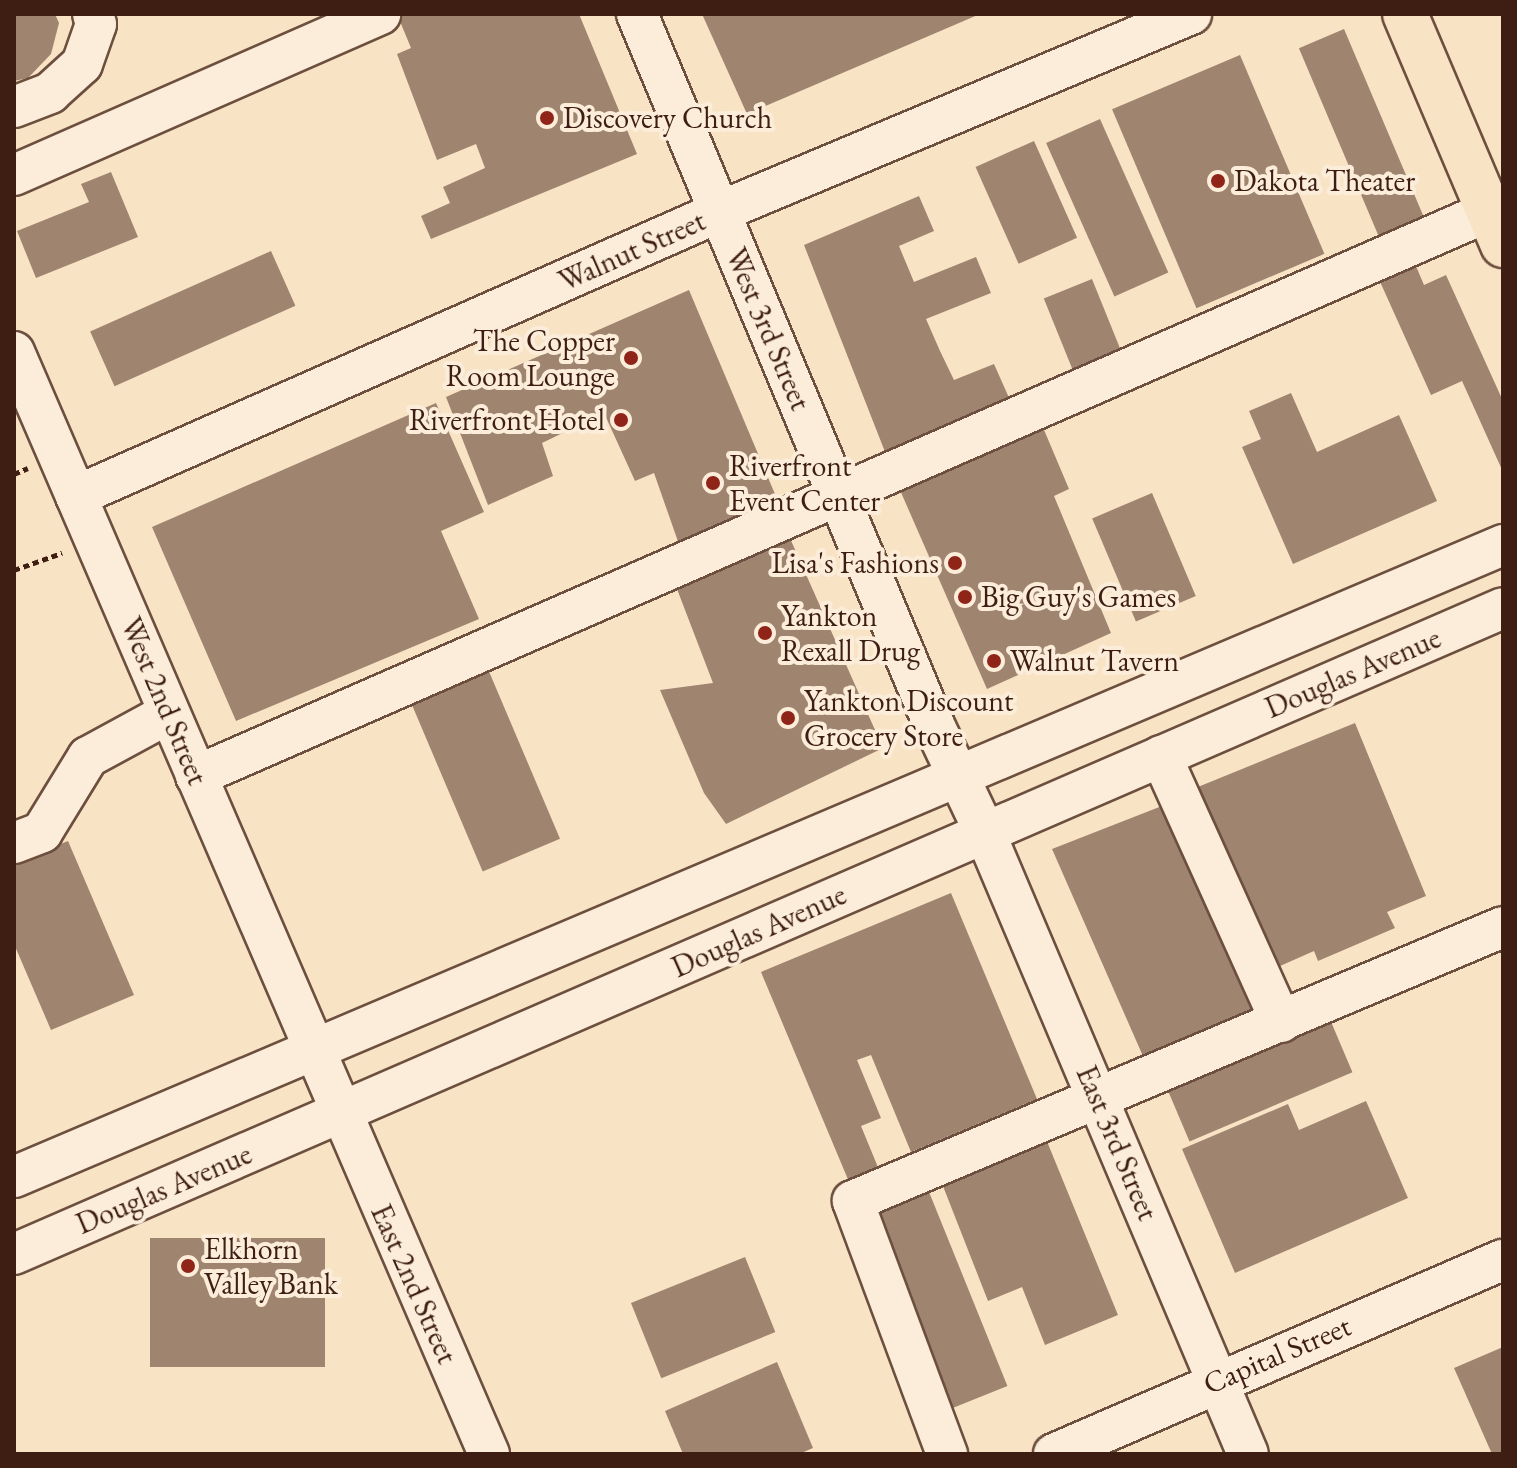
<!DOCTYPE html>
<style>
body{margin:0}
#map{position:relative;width:1517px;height:1468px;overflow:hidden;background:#f9e3c5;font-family:"EB Garamond",serif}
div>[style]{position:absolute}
.building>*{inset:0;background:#9f846f;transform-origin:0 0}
.path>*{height:5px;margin-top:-2.5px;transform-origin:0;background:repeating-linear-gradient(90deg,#3e1e12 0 6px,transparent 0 10px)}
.roads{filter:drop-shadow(2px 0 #6d4f3f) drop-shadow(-2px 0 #6d4f3f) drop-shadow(0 2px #6d4f3f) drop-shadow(0 -2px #6d4f3f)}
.minor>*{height:40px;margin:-20px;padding:0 20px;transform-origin:20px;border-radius:20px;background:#fbedd9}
.highway>*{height:44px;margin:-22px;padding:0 22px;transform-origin:22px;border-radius:22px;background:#f9e3c5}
.dots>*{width:22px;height:22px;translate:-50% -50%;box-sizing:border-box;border:4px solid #fbedd9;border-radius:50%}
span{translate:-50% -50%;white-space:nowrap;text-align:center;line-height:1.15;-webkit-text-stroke:8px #fbedd9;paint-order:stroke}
.poi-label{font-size:30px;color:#3e1e12}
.left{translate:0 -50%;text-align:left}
.right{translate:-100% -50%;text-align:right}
.street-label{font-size:30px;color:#3e1e12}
.frame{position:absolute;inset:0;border:16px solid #3e1e12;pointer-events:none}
</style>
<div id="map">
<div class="building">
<div style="clip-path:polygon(14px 14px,55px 14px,59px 23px,51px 54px,28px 78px,14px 81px)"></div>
<div style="clip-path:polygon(397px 14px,579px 14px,637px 154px,431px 239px,421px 216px,450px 203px,443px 187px,485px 168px,476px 144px,437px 160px,397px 54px,411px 48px)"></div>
<div style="clip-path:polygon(702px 14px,980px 14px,747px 114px)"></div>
<div style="left:1344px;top:29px;width:204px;height:49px;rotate:67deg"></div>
<div style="left:1240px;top:55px;width:216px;height:139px;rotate:67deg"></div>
<div style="left:1100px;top:119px;width:168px;height:59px;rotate:66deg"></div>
<div style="left:1034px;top:141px;width:106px;height:64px;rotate:66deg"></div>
<div style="clip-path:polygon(111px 172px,138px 237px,36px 278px,17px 231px,89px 202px,81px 184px)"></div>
<div style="clip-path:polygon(919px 196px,934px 231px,899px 246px,914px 282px,976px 257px,991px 293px,926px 319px,940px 351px,954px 380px,994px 364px,1014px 409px,887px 457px,804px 245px)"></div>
<div style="left:271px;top:251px;width:60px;height:198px;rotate:66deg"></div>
<div style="clip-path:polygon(1413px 259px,1424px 285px,1446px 275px,1503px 401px,1503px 472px,1462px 381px,1431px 395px,1377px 275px)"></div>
<div style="left:1092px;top:279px;width:81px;height:52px;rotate:68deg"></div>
<div style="clip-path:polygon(689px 290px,780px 506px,681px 550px,654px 473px,635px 481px,604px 413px,542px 443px,553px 476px,488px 505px,446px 397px)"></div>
<div style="clip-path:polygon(1291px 393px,1317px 452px,1399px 415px,1437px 501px,1293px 564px,1242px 447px,1261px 439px,1249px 411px)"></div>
<div style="clip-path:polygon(436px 403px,484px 512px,441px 531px,479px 619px,236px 721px,152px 527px)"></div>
<div style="clip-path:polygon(1039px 418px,1069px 489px,1054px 496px,1111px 633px,987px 689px,896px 481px)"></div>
<div style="left:1152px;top:493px;width:112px;height:65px;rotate:67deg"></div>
<div style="clip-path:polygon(785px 527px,883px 748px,726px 824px,704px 793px,660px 690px,713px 683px,672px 576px)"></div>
<div style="left:485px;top:662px;width:192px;height:84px;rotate:67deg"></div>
<div style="clip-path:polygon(1355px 723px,1426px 896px,1387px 912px,1395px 928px,1318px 961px,1314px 951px,1271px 970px,1188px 791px)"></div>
<div style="clip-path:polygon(1167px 804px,1191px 874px,1200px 870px,1261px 1012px,1146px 1063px,1052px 849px)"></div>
<div style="clip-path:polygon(68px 841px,134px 995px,51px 1030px,14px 944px,14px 863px)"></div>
<div style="clip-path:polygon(951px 893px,1037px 1099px,911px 1152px,871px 1055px,857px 1060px,881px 1118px,861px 1126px,882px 1177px,852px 1189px,761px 972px)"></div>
<div style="left:1329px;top:1017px;width:60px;height:177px;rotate:67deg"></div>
<div style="clip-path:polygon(1366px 1101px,1408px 1198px,1235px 1273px,1182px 1149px,1288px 1104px,1299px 1130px)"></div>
<div style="clip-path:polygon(1046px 1139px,1118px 1315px,1045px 1345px,1022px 1287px,988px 1301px,941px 1181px)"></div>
<div style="left:925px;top:1182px;width:220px;height:59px;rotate:68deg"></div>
<div style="left:325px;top:1238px;width:129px;height:175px;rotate:90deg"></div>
<div style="left:745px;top:1257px;width:81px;height:123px;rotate:68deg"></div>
<div style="clip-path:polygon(1503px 1347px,1503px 1454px,1492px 1454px,1454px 1368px)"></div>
<div style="clip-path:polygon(777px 1362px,813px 1448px,799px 1454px,683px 1454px,665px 1411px)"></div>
</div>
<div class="path">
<div style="left:14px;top:474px;width:15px;rotate:-23deg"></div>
<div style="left:14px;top:570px;width:51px;rotate:-19.5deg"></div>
</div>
<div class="roads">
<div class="minor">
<div style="left:637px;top:14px;width:771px;rotate:67.33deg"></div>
<div style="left:934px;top:725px;width:119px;rotate:64.7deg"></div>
<div style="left:985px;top:833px;width:674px;rotate:67.05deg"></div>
<div style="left:14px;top:107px;width:39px;rotate:-21deg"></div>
<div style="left:50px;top:93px;width:43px;rotate:-42.2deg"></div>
<div style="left:82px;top:64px;width:42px;rotate:-70.7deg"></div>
<div style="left:96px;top:24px;width:10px;rotate:-107deg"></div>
<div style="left:14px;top:175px;width:400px;rotate:-23.7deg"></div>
<div style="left:14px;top:352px;width:1200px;rotate:66.68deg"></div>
<div style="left:76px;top:496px;width:703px;rotate:-23.83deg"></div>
<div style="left:719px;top:212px;width:512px;rotate:-22.76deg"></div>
<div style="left:1161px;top:756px;width:292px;rotate:65.7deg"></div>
<div style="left:196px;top:776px;width:1411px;rotate:-23.6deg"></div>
<div style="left:14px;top:843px;width:30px;rotate:-21deg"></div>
<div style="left:42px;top:832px;width:88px;rotate:-58.5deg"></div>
<div style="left:88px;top:757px;width:92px;rotate:-28.5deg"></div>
<div style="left:14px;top:1177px;width:1618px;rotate:-23deg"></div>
<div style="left:14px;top:1254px;width:1623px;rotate:-23.45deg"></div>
<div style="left:947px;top:1454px;width:270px;rotate:-110.4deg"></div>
<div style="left:853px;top:1201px;width:705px;rotate:-22.86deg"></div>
<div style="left:1054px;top:1454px;width:489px;rotate:-23.4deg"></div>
</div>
<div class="highway">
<div style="left:1405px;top:14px;width:251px;rotate:67deg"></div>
</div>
</div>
<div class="dots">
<div style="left:547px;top:118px;background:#8f2418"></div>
<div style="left:1218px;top:181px;background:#8f2418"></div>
<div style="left:631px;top:358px;background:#8f2418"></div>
<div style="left:621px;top:420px;background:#8f2418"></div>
<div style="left:713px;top:483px;background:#8f2418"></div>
<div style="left:955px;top:563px;background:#8f2418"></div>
<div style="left:965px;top:597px;background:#8f2418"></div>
<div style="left:765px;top:633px;background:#8f2418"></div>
<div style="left:994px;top:661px;background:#8f2418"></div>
<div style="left:788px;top:718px;background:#8f2418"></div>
<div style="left:188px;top:1266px;background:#8f2418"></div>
</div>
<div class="poi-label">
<span class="left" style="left:563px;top:118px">Discovery Church</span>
<span class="left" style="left:1234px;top:181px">Dakota Theater</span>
<span class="right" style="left:615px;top:358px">The Copper<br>Room Lounge</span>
<span class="right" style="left:605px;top:420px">Riverfront Hotel</span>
<span class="left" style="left:729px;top:483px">Riverfront<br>Event Center</span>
<span class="right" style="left:939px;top:563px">Lisa's Fashions</span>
<span class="left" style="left:981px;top:597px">Big Guy's Games</span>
<span class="left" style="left:781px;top:633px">Yankton<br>Rexall Drug</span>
<span class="left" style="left:1010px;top:661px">Walnut Tavern</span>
<span class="left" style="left:804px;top:718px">Yankton Discount<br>Grocery Store</span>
<span class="left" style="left:204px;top:1266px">Elkhorn<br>Valley Bank</span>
</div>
<div class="street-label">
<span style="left:632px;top:251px;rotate:-24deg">Walnut Street</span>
<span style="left:768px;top:329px;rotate:67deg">West 3rd Street</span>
<span style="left:1353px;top:673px;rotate:-23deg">Douglas Avenue</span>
<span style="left:164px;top:701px;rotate:67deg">West 2nd Street</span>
<span style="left:759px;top:931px;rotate:-24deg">Douglas Avenue</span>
<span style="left:1117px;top:1143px;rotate:67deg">East 3rd Street</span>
<span style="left:164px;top:1189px;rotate:-23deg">Douglas Avenue</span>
<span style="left:414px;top:1284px;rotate:66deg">East 2nd Street</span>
<span style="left:1277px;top:1355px;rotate:-23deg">Capital Street</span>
</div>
<div class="frame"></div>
</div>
